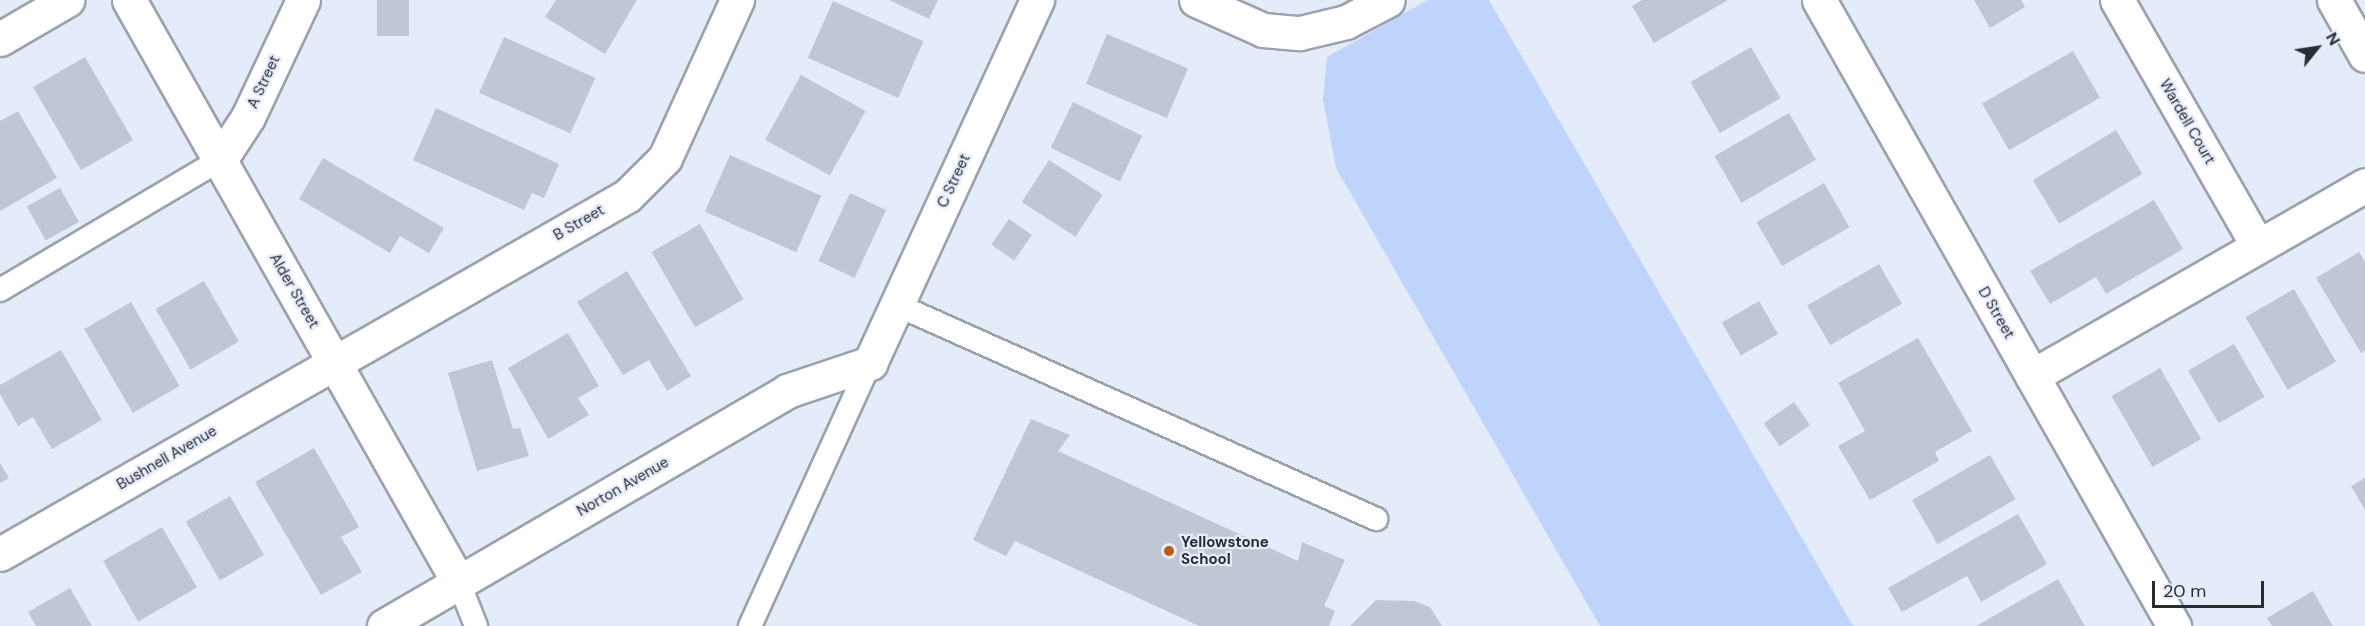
<!DOCTYPE html>
<style>
body{margin:0}
#map{position:relative;width:2365px;height:626px;overflow:hidden;background:#e4ecfa;font-family:"DM Sans",sans-serif}
div>[style]{position:absolute}
.green>*{inset:0;background:#bed4fb}
.building>*{inset:0;background:#c0c7d4;transform-origin:0 0}
.roads{filter:drop-shadow(2px 0 #9aa2ae) drop-shadow(-2px 0 #9aa2ae) drop-shadow(0 2px #9aa2ae) drop-shadow(0 -2px #9aa2ae)}
.lane>*{height:22px;margin:-11px;padding:0 11px;transform-origin:11px;border-radius:11px;background:#fff}
.street>*{height:33px;margin:-16.5px;padding:0 16.5px;transform-origin:16.5px;border-radius:16.5px;background:#fff}
.secondary>*{height:33px;margin:-16.5px;padding:0 16.5px;transform-origin:16.5px;border-radius:16.5px;background:#fff}
.dots>*{width:16px;height:16px;translate:-50% -50%;box-sizing:border-box;border:3px solid #e4ecfa;border-radius:50%}
span{translate:-50% -50%;white-space:nowrap;text-align:center;line-height:1.15;-webkit-text-stroke:4.5px #e4ecfa;paint-order:stroke}
.street-label{font-size:15px;color:#292c31}
.poi-label{font-size:15px;color:#292c31;font-weight:700}
.left{translate:0 -50%;text-align:left}
.north{position:absolute;left:2287px;top:18px;width:60px;height:60px;-webkit-text-stroke:4px #e4ecfa;paint-order:stroke;rotate:60deg;font-size:16px;font-weight:700;line-height:24px;text-align:center;color:#292c31}
.north::after{content:'';display:block;margin:auto;width:21px;height:27px;background:#292c31;clip-path:polygon(50% 0,100% 100%,50% 72%,0 100%)}
.scale{position:absolute;left:2152px;top:581px;width:112px;height:27px;box-sizing:border-box;border:3px solid #292c31;border-top:0;padding-left:8px;font-size:18px;line-height:21px;white-space:nowrap;color:#292c31;-webkit-text-stroke:4px #e4ecfa;paint-order:stroke}
</style>
<div id="map">
<div class="green">
<div style="clip-path:polygon(1428px 0,1489px 0,1853px 626px,1600px 626px,1336px 168px,1323px 100px,1327px 57px)"></div>
</div>
<div class="building">
<div style="left:377px;top:0;width:32px;height:36px"></div>
<div style="clip-path:polygon(556px 0,637px 0,605px 54px,545px 17px)"></div>
<div style="clip-path:polygon(889px 0,938px 0,929px 19px)"></div>
<div style="clip-path:polygon(1642px 0,1728px 0,1654px 43px,1632px 6px)"></div>
<div style="clip-path:polygon(1974px 0,2021px 0,2025px 7px,1990px 28px)"></div>
<div style="left:833px;top:1px;width:99px;height:62px;rotate:24deg"></div>
<div style="left:1107px;top:34px;width:88px;height:54px;rotate:23deg"></div>
<div style="left:504px;top:37px;width:100px;height:61px;rotate:24deg"></div>
<div style="left:1751px;top:47px;width:59px;height:70px;rotate:60deg"></div>
<div style="left:2073px;top:51px;width:54px;height:105px;rotate:60deg"></div>
<div style="left:85px;top:57px;width:96px;height:60px;rotate:60deg"></div>
<div style="left:801px;top:75px;width:74px;height:74px;rotate:29deg"></div>
<div style="left:1073px;top:102px;width:77px;height:51px;rotate:26deg"></div>
<div style="clip-path:polygon(436px 108px,559px 164px,544px 198px,532px 193px,524px 210px,413px 160px)"></div>
<div style="clip-path:polygon(18px 111px,57px 178px,0 211px,0 121px)"></div>
<div style="left:1789px;top:113px;width:54px;height:86px;rotate:60deg"></div>
<div style="left:2116px;top:130px;width:51px;height:97px;rotate:59deg"></div>
<div style="left:730px;top:155px;width:100px;height:62px;rotate:24deg"></div>
<div style="clip-path:polygon(323px 158px,444px 228px,429px 253px,400px 236px,390px 253px,299px 199px)"></div>
<div style="left:1049px;top:160px;width:64px;height:50px;rotate:33deg"></div>
<div style="left:1824px;top:183px;width:51px;height:78px;rotate:60deg"></div>
<div style="left:60px;top:188px;width:39px;height:38px;rotate:61deg"></div>
<div style="left:850px;top:193px;width:40px;height:75px;rotate:25deg"></div>
<div style="clip-path:polygon(2154px 200px,2183px 249px,2106px 294px,2096px 277px,2050px 304px,2030px 271px)"></div>
<div style="left:1009px;top:219px;width:28px;height:31px;rotate:35deg"></div>
<div style="left:700px;top:224px;width:87px;height:56px;rotate:60deg"></div>
<div style="clip-path:polygon(2359px 252px,2365px 262px,2365px 350px,2361px 353px,2316px 278px)"></div>
<div style="left:1879px;top:264px;width:46px;height:83px;rotate:60deg"></div>
<div style="clip-path:polygon(627px 271px,691px 376px,667px 391px,649px 360px,623px 375px,577px 302px)"></div>
<div style="left:204px;top:281px;width:70px;height:56px;rotate:60deg"></div>
<div style="left:2294px;top:289px;width:84px;height:56px;rotate:60deg"></div>
<div style="left:1759px;top:301px;width:38px;height:43px;rotate:60deg"></div>
<div style="left:131px;top:302px;width:97px;height:54px;rotate:60deg"></div>
<div style="clip-path:polygon(568px 333px,599px 386px,578px 398px,589px 415px,548px 439px,508px 368px)"></div>
<div style="clip-path:polygon(1918px 338px,1972px 431px,1935px 452px,1939px 461px,1870px 500px,1838px 446px,1865px 431px,1838px 383px)"></div>
<div style="left:2234px;top:344px;width:61px;height:53px;rotate:60deg"></div>
<div style="clip-path:polygon(61px 350px,102px 420px,52px 449px,33px 417px,18px 426px,0 394px,0 385px)"></div>
<div style="clip-path:polygon(492px 360px,513px 429px,520px 428px,529px 456px,477px 471px,448px 373px)"></div>
<div style="left:2160px;top:368px;width:82px;height:56px;rotate:60deg"></div>
<div style="left:1794px;top:402px;width:28px;height:37px;rotate:55deg"></div>
<div style="clip-path:polygon(1031px 419px,1070px 435px,1058px 451px,1298px 561px,1302px 542px,1345px 560px,1324px 606px,1335px 611px,1329px 626px,1199px 626px,1015px 541px,1006px 556px,973px 540px)"></div>
<div style="clip-path:polygon(314px 448px,359px 527px,341px 537px,362px 572px,321px 595px,255px 482px)"></div>
<div style="left:1990px;top:455px;width:51px;height:90px;rotate:60deg"></div>
<div style="clip-path:polygon(0 463px,9px 478px,0 483px)"></div>
<div style="clip-path:polygon(2365px 478px,2365px 510px,2351px 486px)"></div>
<div style="left:230px;top:496px;width:68px;height:51px;rotate:60deg"></div>
<div style="clip-path:polygon(2018px 514px,2047px 564px,1981px 602px,1967px 576px,1902px 612px,1888px 588px)"></div>
<div style="left:162px;top:527px;width:70px;height:68px;rotate:60deg"></div>
<div style="clip-path:polygon(2058px 579px,2085px 626px,1976px 626px)"></div>
<div style="clip-path:polygon(70px 588px,92px 626px,36px 626px,28px 612px)"></div>
<div style="clip-path:polygon(2313px 591px,2333px 626px,2272px 626px,2267px 618px)"></div>
<div style="clip-path:polygon(1376px 600px,1414px 601px,1430px 607px,1442px 626px,1350px 626px)"></div>
</div>
<div class="roads">
<div class="lane">
<div style="left:0;top:290px;width:256px;rotate:-30.6deg"></div>
<div style="left:897px;top:305px;width:525px;rotate:24.07deg"></div>
<div style="left:459px;top:583px;width:46px;rotate:68.4deg"></div>
<div style="left:750px;top:626px;width:289px;rotate:-65.5deg"></div>
</div>
<div class="street">
<div style="left:1196px;top:0;width:73px;rotate:24.1deg"></div>
<div style="left:1263px;top:30px;width:37px;rotate:5deg"></div>
<div style="left:1300px;top:33px;width:47px;rotate:-13.4deg"></div>
<div style="left:1346px;top:22px;width:47px;rotate:-27.6deg"></div>
<div style="left:1819px;top:0;width:720px;rotate:60.44deg"></div>
<div style="left:2117px;top:0;width:281px;rotate:60.2deg"></div>
<div style="left:2334px;top:0;width:63px;rotate:60.6deg"></div>
<div style="left:0;top:39px;width:78px;rotate:-30.2deg"></div>
<div style="left:220px;top:160px;width:51px;rotate:-56.9deg"></div>
<div style="left:248px;top:117px;width:129px;rotate:-64.8deg"></div>
<div style="left:2032px;top:376px;width:384px;rotate:-29.8deg"></div>
<div style="left:0;top:554px;width:722px;rotate:-29.73deg"></div>
<div style="left:627px;top:196px;width:54px;rotate:-45deg"></div>
<div style="left:665px;top:158px;width:174px;rotate:-65.5deg"></div>
</div>
<div class="secondary">
<div style="left:129px;top:0;width:670px;rotate:60.49deg"></div>
<div style="left:384px;top:626px;width:467px;rotate:-30.2deg"></div>
<div style="left:787px;top:391px;width:88px;rotate:-18.6deg"></div>
<div style="left:870px;top:363px;width:400px;rotate:-65.3deg"></div>
</div>
</div>
<div class="dots">
<div style="left:1169px;top:551px;background:#ba5c0e"></div>
</div>
<div class="street-label">
<span style="left:264px;top:82px;rotate:-65deg">A Street</span>
<span style="left:2187px;top:122px;rotate:60deg">Wardell Court</span>
<span style="left:954px;top:181px;rotate:-65deg">C Street</span>
<span style="left:579px;top:223px;rotate:-30deg">B Street</span>
<span style="left:294px;top:291px;rotate:60deg">Alder Street</span>
<span style="left:1996px;top:313px;rotate:60deg">D Street</span>
<span style="left:167px;top:458px;rotate:-30deg">Bushnell Avenue</span>
<span style="left:623px;top:487px;rotate:-30deg">Norton Avenue</span>
</div>
<div class="poi-label">
<span class="left" style="left:1181px;top:551px">Yellowstone<br>School</span>
</div>
<div class="north">N</div>
<div class="scale">20 m</div>
</div>
